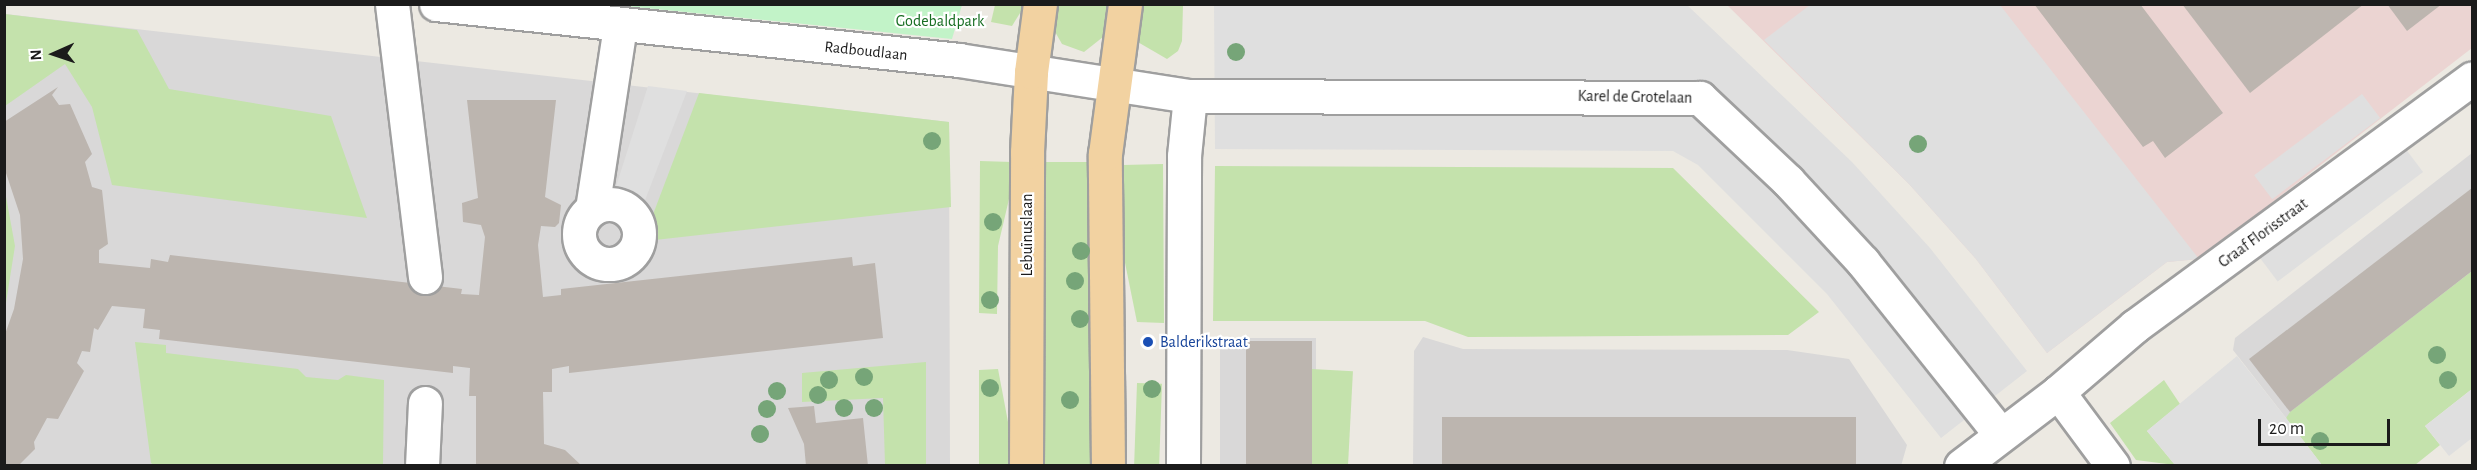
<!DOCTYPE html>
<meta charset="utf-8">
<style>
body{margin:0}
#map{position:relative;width:2477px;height:470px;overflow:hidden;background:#ece9e2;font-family:"Alegreya Sans",sans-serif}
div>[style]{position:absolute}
.residential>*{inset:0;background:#d9d8d8;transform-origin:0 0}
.commercial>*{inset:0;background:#ebd4d2}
.grass>*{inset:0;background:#c4e2ac;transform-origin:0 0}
.park>*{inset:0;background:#c2f3c8}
.parking>*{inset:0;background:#dfdfdf;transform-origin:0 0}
.building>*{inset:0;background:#bcb5af;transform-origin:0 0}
.roads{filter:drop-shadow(2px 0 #9f9f9f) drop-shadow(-2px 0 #9f9f9f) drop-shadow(0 2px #9f9f9f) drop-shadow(0 -2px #9f9f9f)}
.minor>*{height:33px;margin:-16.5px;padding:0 16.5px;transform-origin:16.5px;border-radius:16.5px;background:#fff}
.minor>.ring{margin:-16.5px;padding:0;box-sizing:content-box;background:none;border:33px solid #fff;border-radius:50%}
.major>*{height:33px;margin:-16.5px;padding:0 16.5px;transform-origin:16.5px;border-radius:16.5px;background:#f2d2a1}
.trees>*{width:18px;height:18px;margin:-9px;border-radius:50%;background:#76a578}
.dots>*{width:16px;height:16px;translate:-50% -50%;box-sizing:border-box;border:3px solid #fff;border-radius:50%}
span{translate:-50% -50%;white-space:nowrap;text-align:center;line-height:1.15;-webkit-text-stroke:4.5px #fff;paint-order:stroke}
.park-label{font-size:16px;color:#166d21}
.street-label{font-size:16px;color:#1b1b1b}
.transit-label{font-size:16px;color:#164399}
.left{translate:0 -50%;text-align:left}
.frame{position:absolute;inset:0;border:6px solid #1b1b1b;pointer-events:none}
.north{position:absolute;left:24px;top:24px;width:60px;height:60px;-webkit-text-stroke:4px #fff;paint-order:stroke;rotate:267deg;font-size:16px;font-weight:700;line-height:24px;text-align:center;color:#1b1b1b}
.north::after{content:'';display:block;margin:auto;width:21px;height:27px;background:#1b1b1b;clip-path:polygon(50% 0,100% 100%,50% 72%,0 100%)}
.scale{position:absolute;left:2258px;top:419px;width:132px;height:27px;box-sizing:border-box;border:3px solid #1b1b1b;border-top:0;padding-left:8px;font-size:18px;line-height:21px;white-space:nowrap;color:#1b1b1b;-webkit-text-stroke:4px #fff;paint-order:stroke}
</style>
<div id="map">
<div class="residential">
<div style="clip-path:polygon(5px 14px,949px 122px,950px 465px,5px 466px)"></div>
<div style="clip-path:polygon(2472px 153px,2472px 271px,2286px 418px,2233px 350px,2235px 338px)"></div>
<div style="clip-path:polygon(1423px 337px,1463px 349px,1787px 350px,1849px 359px,1907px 445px,1901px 466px,1413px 466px,1414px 351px)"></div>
<div style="left:1316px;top:338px;width:127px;height:96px;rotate:90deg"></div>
</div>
<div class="commercial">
<div style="clip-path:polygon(1727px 5px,2472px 5px,2472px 48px,2199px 259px,2167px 262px,2047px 353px,1976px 259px,1909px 184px)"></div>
</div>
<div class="grass">
<div style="clip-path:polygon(995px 5px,1025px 5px,1012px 26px,991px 22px)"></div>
<div style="clip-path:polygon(1059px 5px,1109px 5px,1103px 37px,1084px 52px,1062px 44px,1054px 30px)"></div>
<div style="clip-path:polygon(1137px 5px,1183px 5px,1182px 41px,1178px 51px,1167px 59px,1136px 41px)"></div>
<div style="clip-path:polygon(5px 14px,137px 30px,169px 89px,331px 116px,367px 218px,112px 185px,92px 107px,65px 64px,5px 106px)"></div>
<div style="clip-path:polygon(699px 93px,949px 122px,951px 207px,655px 240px,652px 217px)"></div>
<div style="clip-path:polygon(980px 161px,1012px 162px,1013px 182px,998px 246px,997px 314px,979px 313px)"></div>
<div style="left:1096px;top:162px;width:303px;height:53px;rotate:90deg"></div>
<div style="clip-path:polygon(1163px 164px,1164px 323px,1137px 322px,1121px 243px,1123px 165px)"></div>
<div style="clip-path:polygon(1215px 166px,1673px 168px,1819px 312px,1788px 335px,1468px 337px,1425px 321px,1213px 321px)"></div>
<div style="clip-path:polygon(5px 191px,15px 246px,5px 309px)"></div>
<div style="clip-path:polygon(2472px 271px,2472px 389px,2425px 426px,2440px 445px,2415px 465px,2322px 465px,2286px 418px,2290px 412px)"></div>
<div style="clip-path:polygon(135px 342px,166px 345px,166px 353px,298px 369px,306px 377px,338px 380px,346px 375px,384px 380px,383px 465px,154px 465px,151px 463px)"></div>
<div style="clip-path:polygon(926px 362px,926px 465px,885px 465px,883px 398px,802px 402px,802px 373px)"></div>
<div style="clip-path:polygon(998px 369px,1012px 443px,1012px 465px,979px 466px,979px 370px)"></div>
<div style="left:1312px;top:369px;width:41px;height:97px;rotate:3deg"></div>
<div style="clip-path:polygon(2164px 380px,2180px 404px,2147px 431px,2175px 465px,2136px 460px,2110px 423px)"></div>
<div style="left:1137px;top:383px;width:25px;height:82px;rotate:2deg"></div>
</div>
<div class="park">
<div style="clip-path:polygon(616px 5px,962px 5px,952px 39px)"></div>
</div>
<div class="parking">
<div style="clip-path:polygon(1214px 5px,1687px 5px,1852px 162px,1930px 248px,2027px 371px,1941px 438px,1827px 294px,1698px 165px,1673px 151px,1215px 149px)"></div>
<div style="clip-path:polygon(1810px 5px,2000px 5px,2199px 259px,2167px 262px,2047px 353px,1976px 259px,1909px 184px,1764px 40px)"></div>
<div style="clip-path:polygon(648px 86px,687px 91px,642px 208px,614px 193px)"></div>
<div style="left:2362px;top:94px;width:30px;height:135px;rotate:53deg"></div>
<div style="left:2405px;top:148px;width:30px;height:182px;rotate:53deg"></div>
<div style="clip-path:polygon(2237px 356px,2286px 418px,2322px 465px,2175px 465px,2147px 431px)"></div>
<div style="clip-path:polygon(2472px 389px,2472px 438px,2449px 456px,2425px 426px)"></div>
</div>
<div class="building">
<div style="clip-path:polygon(2034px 4px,2140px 4px,2223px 113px,2165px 158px,2153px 141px,2143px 147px)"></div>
<div style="clip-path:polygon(2182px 4px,2364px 4px,2250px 93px)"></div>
<div style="clip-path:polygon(2387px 4px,2442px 4px,2407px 31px)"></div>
<div style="clip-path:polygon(58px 87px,52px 95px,59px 105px,70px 104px,92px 154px,85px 162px,92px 187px,102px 190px,108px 244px,99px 250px,99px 263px,150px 268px,151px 259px,168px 262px,170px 255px,462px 289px,461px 294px,479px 295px,485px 237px,481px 225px,463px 222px,462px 203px,478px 198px,467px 100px,556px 100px,545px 197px,561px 205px,559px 223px,555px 227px,541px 226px,538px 245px,543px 297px,561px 295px,561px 289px,852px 257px,853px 266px,875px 263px,883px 338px,569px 373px,569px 366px,552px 369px,552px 392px,543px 392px,544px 444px,565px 450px,582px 466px,476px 466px,476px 396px,469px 396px,470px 368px,453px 366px,453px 373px,159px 339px,160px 330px,143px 328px,145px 309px,112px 306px,98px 330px,94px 328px,90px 352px,82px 351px,77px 363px,84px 371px,58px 419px,47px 418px,34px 442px,35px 449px,18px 466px,4px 466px,4px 337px,14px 309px,23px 259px,20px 215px,4px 167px,4px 122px)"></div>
<div style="clip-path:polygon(2472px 188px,2472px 271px,2290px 412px,2249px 359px)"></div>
<div style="left:1312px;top:341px;width:125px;height:66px;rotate:90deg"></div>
<div style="clip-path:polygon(814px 406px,816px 423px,863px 418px,868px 466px,806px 466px,804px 444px,788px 408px)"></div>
<div style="left:1442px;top:417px;width:414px;height:49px"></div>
</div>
<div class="roads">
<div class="minor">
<div style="left:392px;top:4px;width:275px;rotate:83.1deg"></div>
<div style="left:436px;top:4px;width:526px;rotate:6.11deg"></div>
<div style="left:959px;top:60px;width:234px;rotate:8.9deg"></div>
<div style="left:1190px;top:96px;width:510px;rotate:0.22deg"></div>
<div style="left:1700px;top:98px;width:121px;rotate:43.3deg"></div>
<div style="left:1788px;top:181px;width:110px;rotate:47.2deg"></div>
<div style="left:1863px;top:262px;width:221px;rotate:51.4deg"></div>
<div class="ring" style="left:579px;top:204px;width:27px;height:27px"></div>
<div style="left:592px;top:209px;width:185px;rotate:-81.3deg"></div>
<div style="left:2058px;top:392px;width:92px;rotate:53.4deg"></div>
<div style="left:422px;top:466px;width:63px;rotate:-87.3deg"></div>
<div style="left:1183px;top:466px;width:310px;rotate:-89.8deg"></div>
<div style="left:1184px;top:156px;width:60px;rotate:-84.3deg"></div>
<div style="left:1961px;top:466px;width:122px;rotate:-37.3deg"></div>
<div style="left:2058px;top:392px;width:101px;rotate:-40.6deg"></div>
<div style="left:2135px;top:326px;width:418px;rotate:-36.3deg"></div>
</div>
<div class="major">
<div style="left:1026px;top:466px;width:314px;rotate:-89.8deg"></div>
<div style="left:1027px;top:152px;width:80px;rotate:-87.1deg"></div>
<div style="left:1031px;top:72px;width:69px;rotate:-82.5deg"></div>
<div style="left:1108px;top:466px;width:312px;rotate:-90.6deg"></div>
<div style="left:1105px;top:154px;width:151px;rotate:-82.4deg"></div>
</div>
</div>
<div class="trees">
<div style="left:1236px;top:52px"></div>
<div style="left:932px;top:141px"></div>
<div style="left:1918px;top:144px"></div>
<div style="left:993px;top:222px"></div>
<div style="left:1081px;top:251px"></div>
<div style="left:1075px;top:281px"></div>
<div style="left:990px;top:300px"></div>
<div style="left:1080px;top:319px"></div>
<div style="left:2437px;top:355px"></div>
<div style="left:864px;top:377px"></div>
<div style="left:829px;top:380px"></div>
<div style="left:2448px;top:380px"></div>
<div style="left:990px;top:388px"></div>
<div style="left:1152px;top:389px"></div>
<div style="left:777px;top:391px"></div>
<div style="left:818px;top:395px"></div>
<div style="left:1070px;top:400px"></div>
<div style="left:844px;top:408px"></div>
<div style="left:874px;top:408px"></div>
<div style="left:767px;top:409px"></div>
<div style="left:760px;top:434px"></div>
<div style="left:2320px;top:441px"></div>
</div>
<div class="dots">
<div style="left:1148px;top:342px;background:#1a4fb4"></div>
</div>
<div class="park-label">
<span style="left:940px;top:21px">Godebaldpark</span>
</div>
<div class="street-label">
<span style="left:866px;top:51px;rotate:6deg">Radboudlaan</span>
<span style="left:1635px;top:97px;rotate:1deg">Karel de Grotelaan</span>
<span style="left:2263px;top:233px;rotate:-36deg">Graaf Florisstraat</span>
<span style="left:1027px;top:235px;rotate:-90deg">Lebuïnuslaan</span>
</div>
<div class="transit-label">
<span class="left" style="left:1160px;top:342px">Balderikstraat</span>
</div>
<div class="frame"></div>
<div class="north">N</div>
<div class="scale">20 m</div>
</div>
